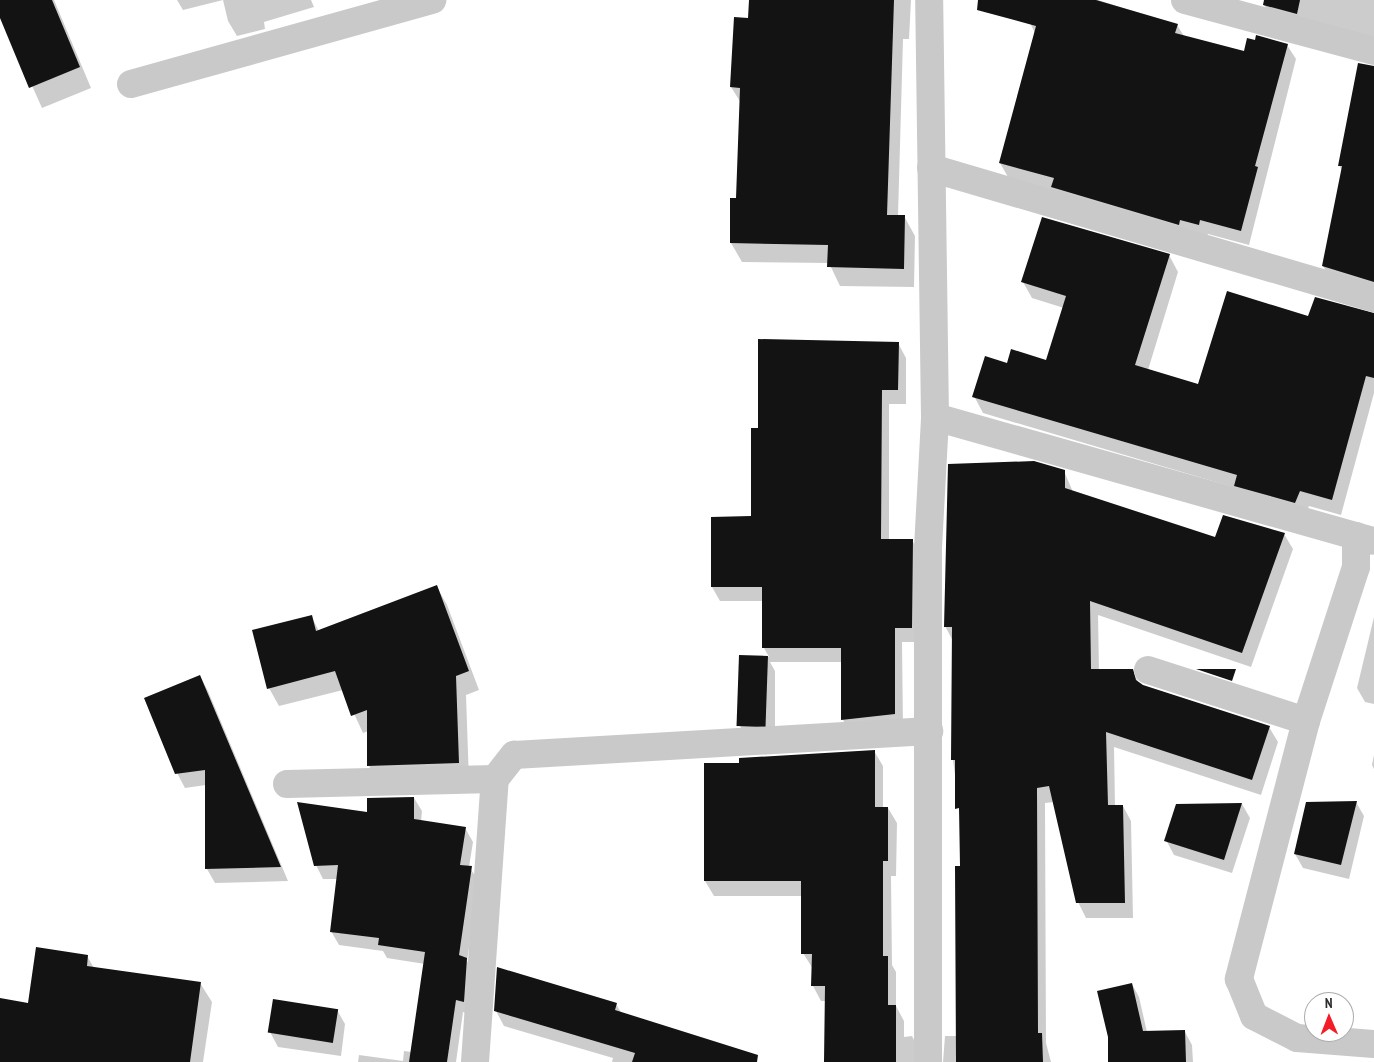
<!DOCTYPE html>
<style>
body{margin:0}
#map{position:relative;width:1374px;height:1062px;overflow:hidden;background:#fff;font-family:"PT Sans Narrow",sans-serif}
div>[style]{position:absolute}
.shadow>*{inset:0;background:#0003}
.building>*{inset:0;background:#131313;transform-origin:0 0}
.minor>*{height:28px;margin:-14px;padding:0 14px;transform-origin:14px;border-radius:14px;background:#c9c9c9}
span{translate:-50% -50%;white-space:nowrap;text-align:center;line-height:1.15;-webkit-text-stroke:5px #fff;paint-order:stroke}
.north{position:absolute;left:1304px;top:992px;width:50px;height:50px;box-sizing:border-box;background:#fff;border:1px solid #ababab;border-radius:50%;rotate:359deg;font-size:14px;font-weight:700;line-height:20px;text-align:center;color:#2c2c2c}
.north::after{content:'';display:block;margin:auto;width:18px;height:22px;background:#f31d27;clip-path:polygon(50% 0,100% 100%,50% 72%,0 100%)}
</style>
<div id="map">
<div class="shadow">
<div style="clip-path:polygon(0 0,54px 0,91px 88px,42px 108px,0 14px)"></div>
<div style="clip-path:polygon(177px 0,311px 0,314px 7px,264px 22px,265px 29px,237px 36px,228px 21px,223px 0,183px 10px)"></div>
<div style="clip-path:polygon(750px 0,911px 0,909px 39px,903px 39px,898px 216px,904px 216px,915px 236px,914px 287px,840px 286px,829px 263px,742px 262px,731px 243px,737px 199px,741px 103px,731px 87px,749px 19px)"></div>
<div style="clip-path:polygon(1036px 0,1098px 0,1177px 25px,1184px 36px,1244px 53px,1287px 45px,1296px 59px,1249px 245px,1208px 234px,1206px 239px,1060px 201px,1054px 190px,1008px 177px,1000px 163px,1035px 33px,1030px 23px)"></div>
<div style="clip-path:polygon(1266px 0,1374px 0,1374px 39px,1273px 19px,1264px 5px)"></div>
<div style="clip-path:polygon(1374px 89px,1374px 293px,1331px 280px,1323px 266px,1343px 172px,1339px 165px)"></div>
<div style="clip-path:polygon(1169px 255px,1178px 272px,1148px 370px,1199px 386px,1308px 317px,1374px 322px,1374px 393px,1341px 515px,1309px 506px,1304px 518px,1244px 501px,1236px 488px,983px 413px,974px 396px,1008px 364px,1047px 362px,1064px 308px,1032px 298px,1023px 282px)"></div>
<div style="clip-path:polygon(898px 343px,906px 358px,906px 404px,889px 404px,889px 540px,912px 540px,920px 555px,920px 642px,902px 642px,903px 728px,851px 734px,843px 720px,842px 662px,770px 662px,775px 671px,775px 739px,748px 740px,740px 726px,741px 657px,769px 657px,764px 648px,763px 601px,720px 601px,712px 587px,752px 518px,759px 429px)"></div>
<div style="clip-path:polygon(1064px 471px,1073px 492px,1216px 539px,1284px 534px,1293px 549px,1251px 667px,1098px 615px,1099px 671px,1132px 671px,1140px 685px,1269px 727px,1278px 742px,1261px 795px,1114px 747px,1115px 806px,1123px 806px,1131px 821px,1133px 918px,1086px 918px,1078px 902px,1054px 802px,1045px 803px,1046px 1043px,1051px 1062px,943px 1062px,945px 1036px,957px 1036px,961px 867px,960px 814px,953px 760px,953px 641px,945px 626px)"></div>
<div style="clip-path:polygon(437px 587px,447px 605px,479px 690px,466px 695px,469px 781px,379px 784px,369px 766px,369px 731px,363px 733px,343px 690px,279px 706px,269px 688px,311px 616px,319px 631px)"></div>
<div style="clip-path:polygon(1374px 617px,1374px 704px,1365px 702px,1357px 688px)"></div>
<div style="clip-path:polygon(200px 676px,208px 691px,288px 881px,215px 883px,207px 869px,206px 785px,185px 788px,177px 773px)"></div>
<div style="clip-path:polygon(874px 751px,883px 766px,883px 808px,888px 808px,897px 823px,896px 876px,891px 876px,892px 965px,896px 972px,896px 1006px,904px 1021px,904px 1037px,912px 1036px,920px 1052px,921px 1062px,825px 1062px,826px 1001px,821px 1001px,813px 986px,813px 969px,803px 953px,803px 896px,714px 896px,705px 881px,740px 764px)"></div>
<div style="clip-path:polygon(1374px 755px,1374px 769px,1372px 765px)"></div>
<div style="clip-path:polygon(414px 798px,422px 811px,421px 822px,465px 828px,473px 842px,469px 867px,479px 881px,467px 961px,474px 972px,471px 1015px,463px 1012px,456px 1062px,358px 1062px,359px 1055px,403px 1061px,404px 1051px,411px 1052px,425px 964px,387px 958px,383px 951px,339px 945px,331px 931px,337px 879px,323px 879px,316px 865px,369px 814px)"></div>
<div style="clip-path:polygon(1356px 802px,1364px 816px,1349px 879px,1303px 868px,1295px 854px)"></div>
<div style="clip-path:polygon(1242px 804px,1250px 818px,1232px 873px,1174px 855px,1166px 840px,1177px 805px)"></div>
<div style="clip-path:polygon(87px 956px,94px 968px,200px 983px,212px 1002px,203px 1062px,0 1062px,0 999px,29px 1004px)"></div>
<div style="clip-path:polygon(1132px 984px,1139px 997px,1147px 1032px,1185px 1032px,1192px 1045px,1193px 1062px,1111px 1062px)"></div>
<div style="clip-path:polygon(616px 1004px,622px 1014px,728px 1062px,612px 1062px,613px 1058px,504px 1026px,496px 1011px)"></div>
<div style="clip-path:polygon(337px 1010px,345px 1024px,341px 1056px,278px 1047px,270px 1032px)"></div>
</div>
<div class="building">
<div style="clip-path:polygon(0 0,52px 0,80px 67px,29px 88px,0 18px)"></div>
<div style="clip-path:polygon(749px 0,894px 0,887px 215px,905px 215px,904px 269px,827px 267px,828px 245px,730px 243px,730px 198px,736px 198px,740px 88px,730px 87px,734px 17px,748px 18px)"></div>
<div style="clip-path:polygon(978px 0,1096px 0,1178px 24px,1175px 33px,1244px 51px,1247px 38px,1255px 40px,1256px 35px,1288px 44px,1255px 166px,1258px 167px,1241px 231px,1200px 220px,1199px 225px,1180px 220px,1179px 225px,1051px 187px,1054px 178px,999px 163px,1036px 26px,977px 10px)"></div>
<div style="clip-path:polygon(1264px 0,1300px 0,1297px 14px,1263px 5px)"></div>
<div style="clip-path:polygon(1358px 63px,1374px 66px,1374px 282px,1322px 266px,1342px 166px,1338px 166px)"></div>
<div style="clip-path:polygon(1042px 217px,1170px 254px,1135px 365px,1198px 384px,1227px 291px,1308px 316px,1315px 297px,1374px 313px,1374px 378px,1366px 376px,1332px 500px,1300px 491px,1295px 503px,1234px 486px,1237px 475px,972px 397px,985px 356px,1007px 363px,1011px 349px,1046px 360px,1066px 296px,1021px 282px)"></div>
<div style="clip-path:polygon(758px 339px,899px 342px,898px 390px,882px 390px,881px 539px,913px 539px,912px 628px,895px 628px,895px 714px,841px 720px,841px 648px,762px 648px,762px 587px,711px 587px,711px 517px,751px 516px,751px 428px,758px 428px)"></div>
<div style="clip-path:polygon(1034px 461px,1065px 470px,1065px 488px,1215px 537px,1223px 515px,1285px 533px,1242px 653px,1090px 601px,1091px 669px,1133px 669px,1136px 680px,1143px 685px,1270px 726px,1252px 780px,1106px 732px,1108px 805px,1123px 805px,1125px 903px,1076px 903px,1049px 786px,1037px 788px,1038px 1033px,1042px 1033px,1043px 1062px,956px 1062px,955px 866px,960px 866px,959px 808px,955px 809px,955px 760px,951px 760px,952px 627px,944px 627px,948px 464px)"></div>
<div style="clip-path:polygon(437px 585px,469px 671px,456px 676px,459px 763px,367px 766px,367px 710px,351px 716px,335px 671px,267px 689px,252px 630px,312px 615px,316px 631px)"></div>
<div style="left:739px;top:655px;width:29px;height:71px;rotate:2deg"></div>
<div style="clip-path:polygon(1196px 669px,1236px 669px,1232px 681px)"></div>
<div style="clip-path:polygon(200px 675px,205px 687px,281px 867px,205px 869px,205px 770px,175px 774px,144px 698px)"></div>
<div style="clip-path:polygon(875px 750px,875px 807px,888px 807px,888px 861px,883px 861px,883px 956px,888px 956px,888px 1005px,896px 1005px,896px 1062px,824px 1062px,825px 986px,811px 986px,812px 954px,801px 954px,801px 881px,704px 881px,704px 763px,739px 763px,739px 758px)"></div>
<div style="clip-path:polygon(414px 797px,414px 819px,466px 827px,460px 865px,472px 866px,459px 955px,467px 958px,464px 1002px,456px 1000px,447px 1062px,409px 1062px,425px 952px,378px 945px,379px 938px,330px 932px,338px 865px,314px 866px,297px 802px,367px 812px,367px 798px)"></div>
<div style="clip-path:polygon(1357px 801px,1341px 865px,1294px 854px,1306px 802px)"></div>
<div style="clip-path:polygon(1242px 803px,1224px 860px,1164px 841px,1176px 804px)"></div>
<div style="clip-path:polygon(36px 947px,88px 955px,87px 966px,201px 982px,190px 1062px,0 1062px,0 998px,28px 1003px)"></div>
<div style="clip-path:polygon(497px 967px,617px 1003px,615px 1010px,758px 1055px,757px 1062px,632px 1062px,635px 1053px,494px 1011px)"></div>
<div style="clip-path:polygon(1132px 983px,1143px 1031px,1185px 1030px,1186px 1062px,1108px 1062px,1108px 1037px,1097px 991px)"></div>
<div style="left:273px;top:999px;width:66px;height:34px;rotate:9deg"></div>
</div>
<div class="minor">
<div style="left:1185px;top:0;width:196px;rotate:15.1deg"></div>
<div style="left:131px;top:84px;width:313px;rotate:-15.6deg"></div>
<div style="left:931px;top:168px;width:462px;rotate:16.4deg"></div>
<div style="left:935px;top:417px;width:454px;rotate:15.8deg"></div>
<div style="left:1356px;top:536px;width:31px;rotate:90deg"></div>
<div style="left:1356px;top:567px;width:162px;rotate:108deg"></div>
<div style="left:1306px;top:721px;width:267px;rotate:104.6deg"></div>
<div style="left:1239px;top:979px;width:40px;rotate:68deg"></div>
<div style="left:1254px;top:1016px;width:48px;rotate:27.1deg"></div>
<div style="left:1297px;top:1038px;width:77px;rotate:4.5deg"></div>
<div style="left:1148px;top:670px;width:166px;rotate:17.9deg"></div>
<div style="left:287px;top:784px;width:208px;rotate:-1.4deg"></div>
<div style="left:475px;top:1062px;width:284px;rotate:-86deg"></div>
<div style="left:495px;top:779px;width:31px;rotate:-52deg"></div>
<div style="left:514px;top:755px;width:416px;rotate:-3.3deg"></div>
<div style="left:928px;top:1062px;width:514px;rotate:-90deg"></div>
<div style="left:928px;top:548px;width:131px;rotate:-86.9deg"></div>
<div style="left:935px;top:417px;width:417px;rotate:-90.8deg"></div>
</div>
<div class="north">N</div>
</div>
